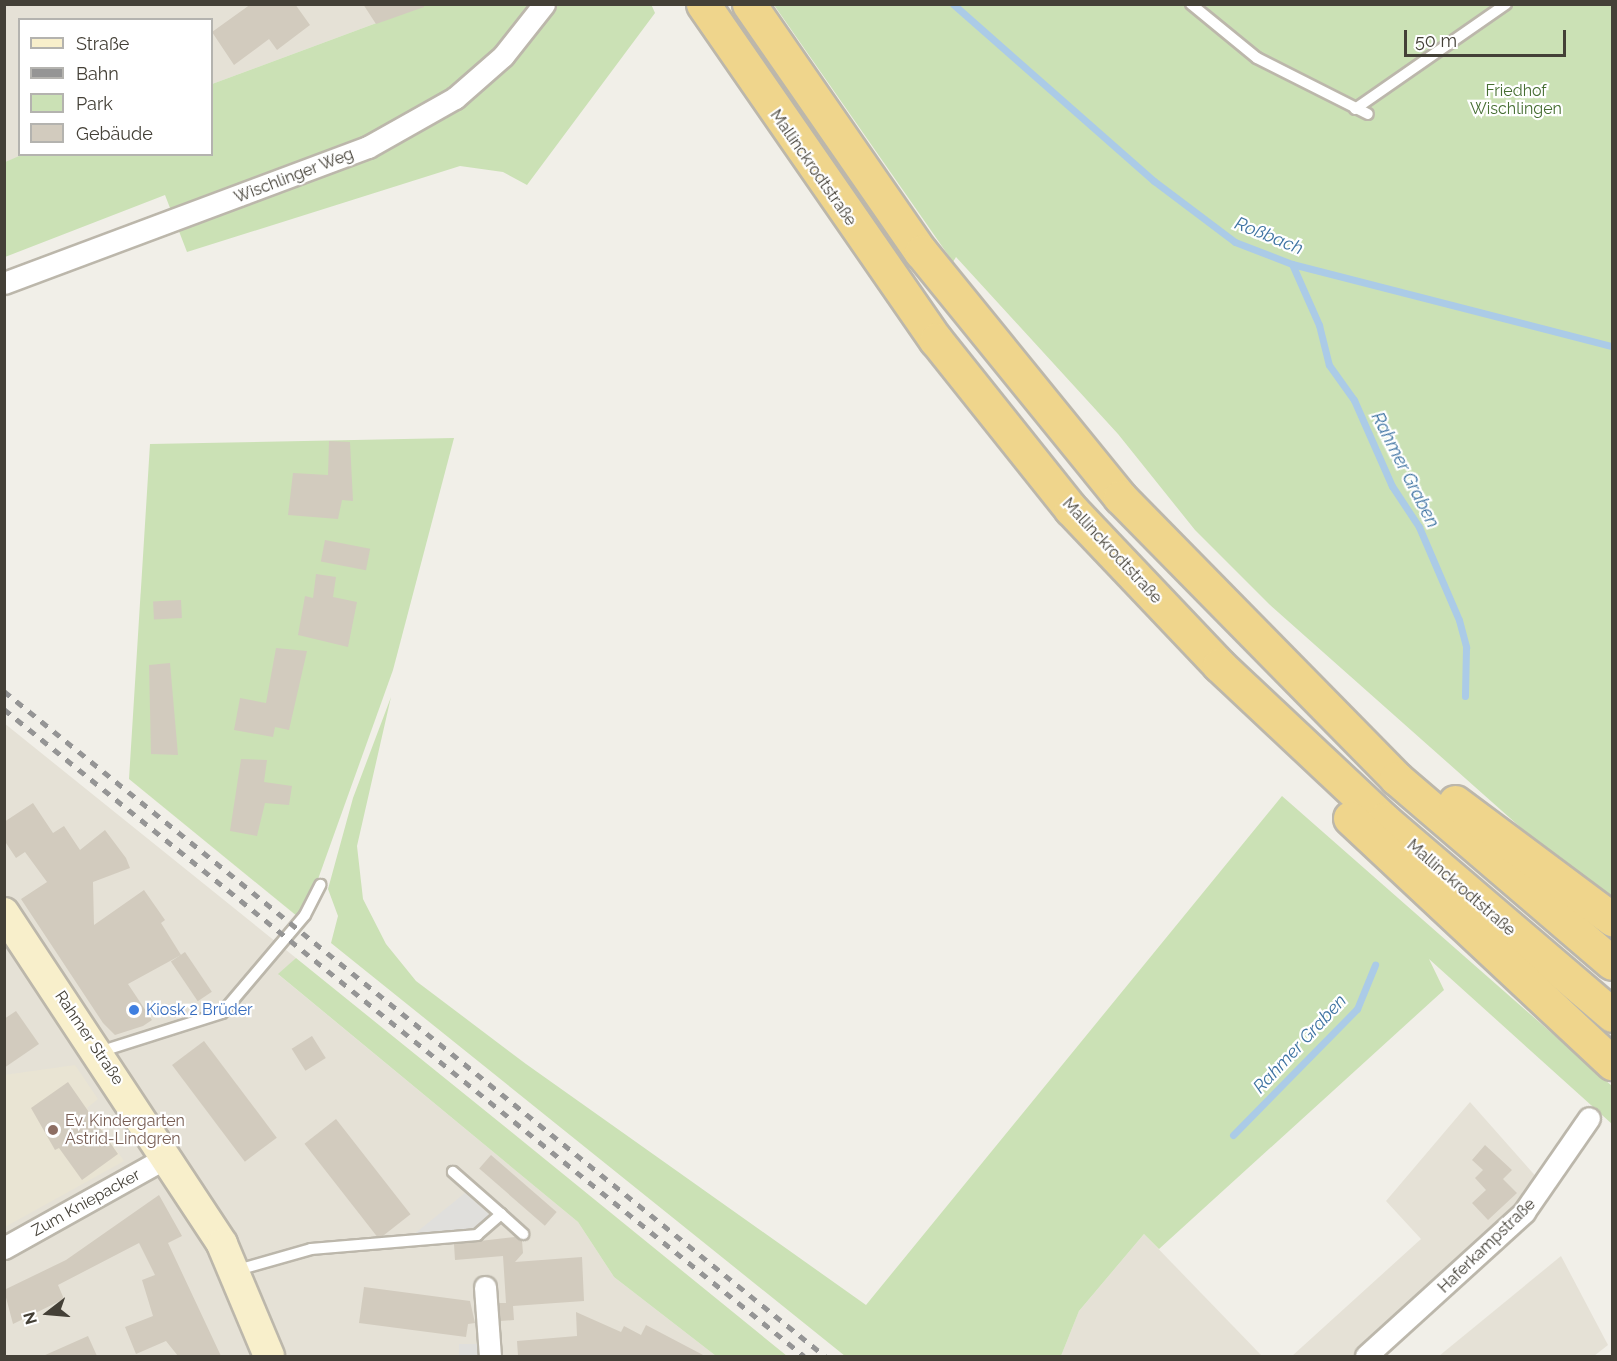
<!DOCTYPE html>
<meta charset="utf-8">
<style>
body{margin:0}
#map{position:relative;width:1617px;height:1361px;overflow:hidden;background:#f1efe8;font-family:Raleway,sans-serif}
div>[style]{position:absolute}
.residential>*{inset:0;background:#e5e1d6}
.education>*{inset:0;background:#e9e4d3}
.green>*{inset:0;background:#cbe1b5}
.parking>*{inset:0;background:#e0dfdc;transform-origin:0 0}
.stream>*{height:7px;margin:-3.5px;padding:0 3.5px;transform-origin:3.5px;border-radius:3.5px;background:#abcbe7}
.building>*{inset:0;background:#d2cbbe;transform-origin:0 0}
.roads{filter:drop-shadow(2px 0 #bcb7ab) drop-shadow(-2px 0 #bcb7ab) drop-shadow(0 2px #bcb7ab) drop-shadow(0 -2px #bcb7ab)}
.service>*{height:10px;margin:-5px;padding:0 5px;transform-origin:5px;border-radius:5px;background:#fff}
.minor>*{height:21px;margin:-10.5px;padding:0 10.5px;transform-origin:10.5px;border-radius:10.5px;background:#fff}
.secondary>*{height:30px;margin:-15px;padding:0 15px;transform-origin:15px;border-radius:15px;background:#f8efcb}
.trunk>*{height:33px;margin:-16.5px;padding:0 16.5px;transform-origin:16.5px;border-radius:16.5px;background:#efd58c}
.rail>*{height:4.5px;margin-top:-2.25px;transform-origin:0;background:repeating-linear-gradient(90deg,#959595 0 8px,transparent 0 16px)}
.dots>*{width:16px;height:16px;translate:-50% -50%;box-sizing:border-box;border:3px solid #fff;border-radius:50%}
span{translate:-50% -50%;white-space:nowrap;text-align:center;line-height:1.15;-webkit-text-stroke:4.5px #fff;paint-order:stroke}
.park-label{font-size:16px;color:#466e32}
.street-label{font-size:16px;color:#444037}
.shop-label{font-size:16px;color:#366cbe}
.left{translate:0 -50%;text-align:left}
.education-label{font-size:16px;color:#785e54}
.water-label{font-size:18px;color:#3e73a2;font-style:italic}
.frame{position:absolute;inset:0;border:6px solid #444037;pointer-events:none}
.legend{position:absolute;left:18px;top:18px;width:195px;height:138px;box-sizing:border-box;background:#fff;border:2px solid #b4b3af;margin:0;padding:8px 10px;list-style:none;font-size:18px;color:#444037}
.legend li{display:flex;align-items:center;gap:12px;height:30px}
.legend b{width:30px;border:2px solid #b4b3af}
.north{position:absolute;left:18px;top:1283px;width:60px;height:60px;-webkit-text-stroke:4px #fff;paint-order:stroke;rotate:254deg;font-size:16px;font-weight:700;line-height:24px;text-align:center;color:#444037}
.north::after{content:'';display:block;margin:auto;width:21px;height:27px;background:#444037;clip-path:polygon(50% 0,100% 100%,50% 72%,0 100%)}
.scale{position:absolute;left:1404px;top:30px;width:162px;height:27px;box-sizing:border-box;border:3px solid #444037;border-top:0;padding-left:8px;font-size:18px;line-height:21px;white-space:nowrap;color:#444037;-webkit-text-stroke:4px #fff;paint-order:stroke}
</style>
<div id="map">
<div class="residential">
<div style="clip-path:polygon(5px 5px,425px 5px,212px 84px,212px 20px,20px 20px,20px 154px,24px 155px,5px 162px)"></div>
<div style="clip-path:polygon(4px 723px,296px 958px,279px 975px,578px 1222px,614px 1277px,716px 1356px,5px 1356px)"></div>
<div style="clip-path:polygon(1470px 1102px,1539px 1180px,1361px 1356px,1292px 1356px,1421px 1239px,1386px 1201px)"></div>
<div style="clip-path:polygon(1144px 1234px,1262px 1356px,1061px 1356px,1079px 1311px)"></div>
<div style="clip-path:polygon(1561px 1256px,1608px 1345px,1594px 1356px,1439px 1356px)"></div>
</div>
<div class="education">
<div style="clip-path:polygon(75px 1065px,98px 1099px,87px 1108px,124px 1161px,5px 1227px,4px 1075px)"></div>
</div>
<div class="green">
<div style="clip-path:polygon(651px 4px,655px 13px,527px 185px,503px 172px,460px 166px,187px 252px,165px 195px,5px 257px,5px 162px,24px 154px,212px 154px,212px 84px,425px 5px)"></div>
<div style="clip-path:polygon(774px 5px,1612px 5px,1612px 901px,1546px 850px,1269px 604px,1195px 530px,1118px 434px,956px 257px,953px 262px)"></div>
<div style="clip-path:polygon(454px 438px,393px 670px,303px 921px,129px 779px,150px 444px)"></div>
<div style="clip-path:polygon(391px 697px,357px 846px,363px 899px,386px 944px,416px 981px,526px 1064px,866px 1305px,1282px 796px,1612px 1086px,1612px 1124px,1429px 959px,1444px 990px,1159px 1249px,1144px 1234px,1079px 1311px,1061px 1356px,845px 1356px,331px 943px,338px 916px,328px 889px,353px 798px)"></div>
<div style="clip-path:polygon(296px 958px,509px 1130px,787px 1356px,716px 1356px,614px 1277px,578px 1222px,278px 974px)"></div>
</div>
<div class="parking">
<div style="clip-path:polygon(465px 1193px,492px 1217px,471px 1230px,413px 1235px)"></div>
<div style="left:459px;top:1344px;width:20px;height:12px"></div>
</div>
<div class="stream">
<div style="left:953px;top:4px;width:268px;rotate:41.4deg"></div>
<div style="left:1154px;top:181px;width:101px;rotate:37deg"></div>
<div style="left:1235px;top:242px;width:61px;rotate:21.1deg"></div>
<div style="left:1292px;top:264px;width:330px;rotate:14.4deg"></div>
<div style="left:1292px;top:264px;width:67px;rotate:66.1deg"></div>
<div style="left:1319px;top:325px;width:41px;rotate:76deg"></div>
<div style="left:1329px;top:365px;width:43px;rotate:54.5deg"></div>
<div style="left:1354px;top:400px;width:94px;rotate:66.2deg"></div>
<div style="left:1392px;top:486px;width:49px;rotate:56.6deg"></div>
<div style="left:1419px;top:527px;width:101px;rotate:66.7deg"></div>
<div style="left:1459px;top:620px;width:28px;rotate:75deg"></div>
<div style="left:1466px;top:647px;width:49px;rotate:91.2deg"></div>
<div style="left:1233px;top:1135px;width:177px;rotate:-45.5deg"></div>
<div style="left:1357px;top:1009px;width:48px;rotate:-67.8deg"></div>
</div>
<div class="building">
<div style="clip-path:polygon(251px 4px,295px 4px,310px 25px,277px 50px,269px 39px,234px 65px,212px 32px)"></div>
<div style="clip-path:polygon(363px 4px,424px 4px,424px 7px,376px 24px)"></div>
<div style="clip-path:polygon(329px 441px,350px 442px,353px 501px,342px 500px,338px 519px,288px 515px,293px 473px,328px 475px)"></div>
<div style="left:325px;top:540px;width:46px;height:22px;rotate:11deg"></div>
<div style="clip-path:polygon(316px 574px,336px 577px,333px 597px,357px 602px,348px 647px,298px 635px,305px 596px,313px 598px)"></div>
<div style="left:181px;top:600px;width:18px;height:28px;rotate:87deg"></div>
<div style="clip-path:polygon(276px 648px,307px 651px,289px 730px,275px 727px,273px 737px,234px 730px,240px 698px,266px 703px)"></div>
<div style="clip-path:polygon(170px 663px,178px 755px,151px 754px,149px 665px)"></div>
<div style="clip-path:polygon(241px 759px,267px 760px,264px 782px,292px 786px,289px 805px,265px 803px,257px 836px,230px 831px)"></div>
<div style="clip-path:polygon(33px 803px,53px 833px,64px 826px,80px 850px,105px 830px,126px 858px,130px 868px,93px 882px,94px 925px,144px 890px,165px 920px,161px 923px,181px 955px,128px 984px,152px 1020px,143px 1026px,115px 1035px,103px 1023px,21px 899px,47px 882px,25px 852px,16px 858px,4px 840px,4px 822px)"></div>
<div style="left:185px;top:952px;width:48px;height:17px;rotate:56deg"></div>
<div style="clip-path:polygon(16px 1011px,39px 1044px,4px 1068px,4px 1019px)"></div>
<div style="left:312px;top:1036px;width:26px;height:24px;rotate:58deg"></div>
<div style="left:204px;top:1041px;width:121px;height:40px;rotate:53deg"></div>
<div style="clip-path:polygon(68px 1082px,118px 1154px,82px 1180px,59px 1148px,55px 1150px,31px 1108px)"></div>
<div style="left:336px;top:1119px;width:121px;height:40px;rotate:52deg"></div>
<div style="clip-path:polygon(1485px 1145px,1512px 1170px,1503px 1179px,1517px 1193px,1488px 1220px,1472px 1203px,1486px 1190px,1475px 1178px,1483px 1170px,1472px 1160px)"></div>
<div style="left:491px;top:1155px;width:87px;height:18px;rotate:41deg"></div>
<div style="clip-path:polygon(159px 1195px,182px 1236px,168px 1243px,221px 1356px,178px 1356px,166px 1341px,136px 1354px,125px 1327px,153px 1316px,142px 1280px,155px 1275px,139px 1243px,58px 1285px,64px 1299px,13px 1324px,4px 1290px,66px 1260px)"></div>
<div style="clip-path:polygon(515px 1237px,522px 1241px,523px 1253px,515px 1262px,582px 1257px,584px 1301px,513px 1306px,514px 1320px,500px 1321px,499px 1303px,506px 1303px,503px 1256px,455px 1260px,454px 1244px)"></div>
<div style="clip-path:polygon(364px 1287px,470px 1301px,475px 1323px,468px 1324px,466px 1337px,359px 1323px)"></div>
<div style="clip-path:polygon(576px 1312px,621px 1332px,624px 1326px,641px 1335px,646px 1325px,705px 1356px,518px 1356px,517px 1341px,577px 1336px)"></div>
<div style="clip-path:polygon(88px 1336px,97px 1356px,43px 1356px)"></div>
</div>
<div class="roads">
<div class="service">
<div style="left:1191px;top:4px;width:85px;rotate:39.3deg"></div>
<div style="left:1257px;top:58px;width:124px;rotate:26.8deg"></div>
<div style="left:1355px;top:109px;width:184px;rotate:-34.8deg"></div>
<div style="left:99px;top:1052px;width:129px;rotate:-17.6deg"></div>
<div style="left:222px;top:1013px;width:128px;rotate:-49.7deg"></div>
<div style="left:305px;top:915px;width:34px;rotate:-63deg"></div>
<div style="left:501px;top:1214px;width:30px;rotate:42deg"></div>
<div style="left:234px;top:1271px;width:80px;rotate:-15.9deg"></div>
<div style="left:311px;top:1249px;width:167px;rotate:-4.8deg"></div>
<div style="left:477px;top:1235px;width:32px;rotate:-41deg"></div>
<div style="left:501px;top:1214px;width:64px;rotate:-138.8deg"></div>
</div>
<div class="minor">
<div style="left:4px;top:283px;width:389px;rotate:-20.5deg"></div>
<div style="left:368px;top:147px;width:100px;rotate:-29.4deg"></div>
<div style="left:455px;top:98px;width:64px;rotate:-41.2deg"></div>
<div style="left:503px;top:56px;width:66px;rotate:-51.7deg"></div>
<div style="left:4px;top:1248px;width:187px;rotate:-29.2deg"></div>
<div style="left:485px;top:1287px;width:69px;rotate:85.9deg"></div>
<div style="left:1366px;top:1356px;width:214px;rotate:-42.3deg"></div>
<div style="left:1524px;top:1212px;width:114px;rotate:-55.3deg"></div>
</div>
<div class="secondary">
<div style="left:4px;top:913px;width:396px;rotate:56.6deg"></div>
<div style="left:222px;top:1244px;width:121px;rotate:67.2deg"></div>
</div>
<div class="trunk">
<div style="left:703px;top:4px;width:409px;rotate:55.3deg"></div>
<div style="left:936px;top:340px;width:216px;rotate:51.4deg"></div>
<div style="left:1071px;top:509px;width:215px;rotate:46.5deg"></div>
<div style="left:1219px;top:665px;width:226px;rotate:43.2deg"></div>
<div style="left:1384px;top:820px;width:300px;rotate:40.5deg"></div>
<div style="left:749px;top:4px;width:302px;rotate:55.3deg"></div>
<div style="left:921px;top:252px;width:316px;rotate:50.9deg"></div>
<div style="left:1120px;top:497px;width:394px;rotate:45.5deg"></div>
<div style="left:1396px;top:778px;width:284px;rotate:40.6deg"></div>
<div style="left:1455px;top:802px;width:196px;rotate:36.7deg"></div>
<div style="left:1350px;top:818px;width:359px;rotate:43.1deg"></div>
</div>
</div>
<div class="rail">
<div style="left:4px;top:691px;width:1057px;rotate:39.01deg"></div>
<div style="left:4px;top:709px;width:1029px;rotate:38.96deg"></div>
</div>
<div class="dots">
<div style="left:134px;top:1010px;background:#3f7fe0"></div>
<div style="left:53px;top:1130px;background:#8d6e63"></div>
</div>
<div class="park-label">
<span style="left:1516px;top:100px">Friedhof<br>Wischlingen</span>
</div>
<div class="street-label">
<span style="left:813px;top:168px;rotate:55deg">Mallinckrodtstraße</span>
<span style="left:294px;top:176px;rotate:-21deg">Wischlinger Weg</span>
<span style="left:1112px;top:551px;rotate:47deg">Mallinckrodtstraße</span>
<span style="left:1461px;top:888px;rotate:41deg">Mallinckrodtstraße</span>
<span style="left:89px;top:1038px;rotate:56deg">Rahmer Straße</span>
<span style="left:86px;top:1203px;rotate:-29deg">Zum Kniepacker</span>
<span style="left:1487px;top:1246px;rotate:-44deg">Haferkampstraße</span>
</div>
<div class="shop-label">
<span class="left" style="left:146px;top:1010px">Kiosk 2 Brüder</span>
</div>
<div class="education-label">
<span class="left" style="left:65px;top:1130px">Ev. Kindergarten<br>Astrid-Lindgren</span>
</div>
<div class="water-label">
<span style="left:1269px;top:236px;rotate:22deg">Roßbach</span>
<span style="left:1405px;top:470px;rotate:63deg">Rahmer Graben</span>
<span style="left:1300px;top:1044px;rotate:-47deg">Rahmer Graben</span>
</div>
<div class="frame"></div>
<ul class="legend">
<li><b style="height:8px;background:#f8efcb"></b>Straße</li>
<li><b style="height:8px;background:#959595"></b>Bahn</li>
<li><b style="height:16px;background:#cbe1b5"></b>Park</li>
<li><b style="height:16px;background:#d2cbbe"></b>Gebäude</li>
</ul>
<div class="north">N</div>
<div class="scale">50 m</div>
</div>
